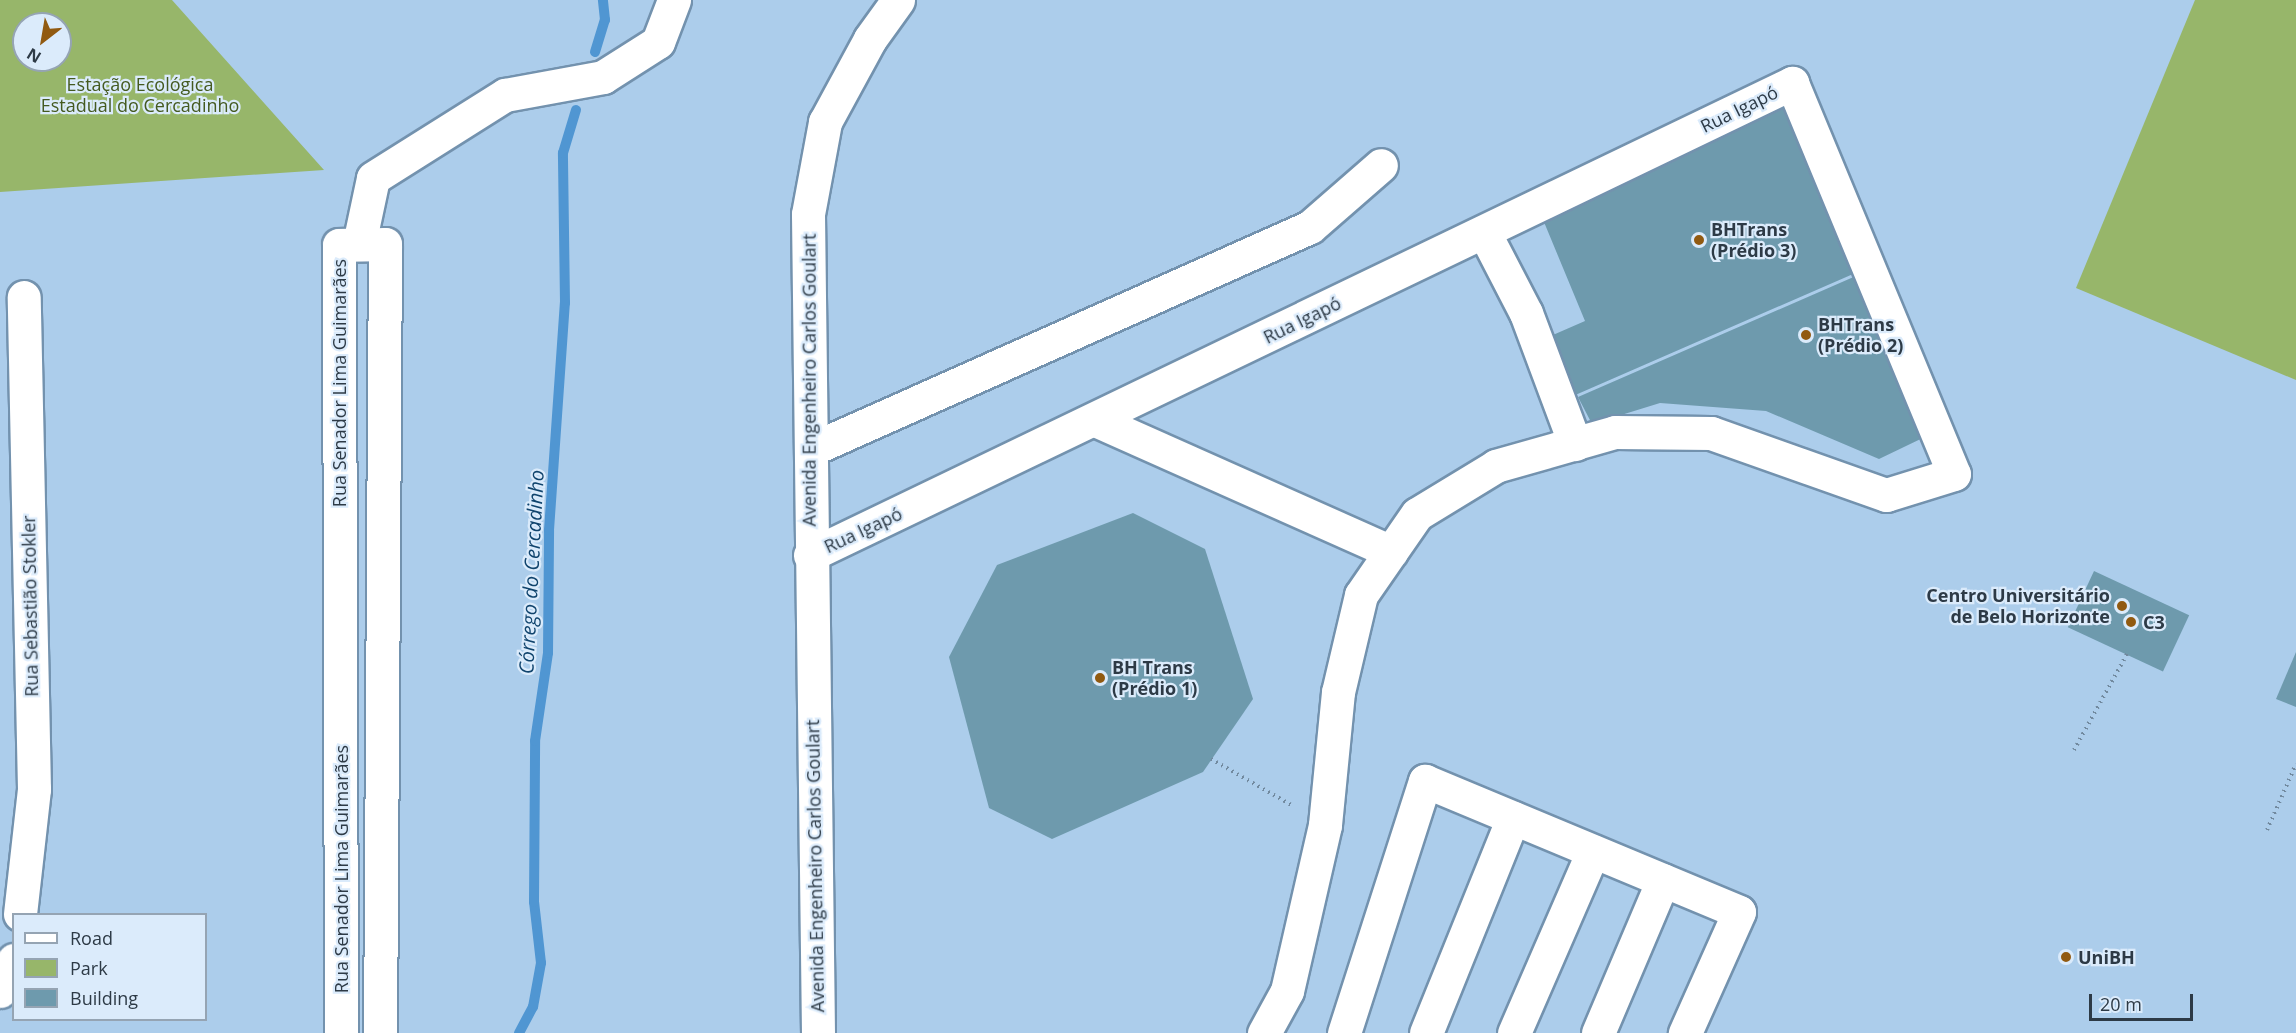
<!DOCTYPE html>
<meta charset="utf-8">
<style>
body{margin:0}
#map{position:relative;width:2296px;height:1033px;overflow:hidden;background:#accdeb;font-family:"Open Sans",sans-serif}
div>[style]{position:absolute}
.green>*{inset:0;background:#97b66a}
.stream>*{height:10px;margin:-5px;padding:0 5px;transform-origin:5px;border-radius:5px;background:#5096d2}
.building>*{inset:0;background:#6e9aad;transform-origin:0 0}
.path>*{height:4px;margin-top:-2px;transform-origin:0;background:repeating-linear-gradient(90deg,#71899e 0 1.5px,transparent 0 6px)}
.roads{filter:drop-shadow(2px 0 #7392ae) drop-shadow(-2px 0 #7392ae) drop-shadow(0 2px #7392ae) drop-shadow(0 -2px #7392ae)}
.minor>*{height:33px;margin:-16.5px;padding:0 16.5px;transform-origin:16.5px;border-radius:16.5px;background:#fff}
.dots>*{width:16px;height:16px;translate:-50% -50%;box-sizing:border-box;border:3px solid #dbebfb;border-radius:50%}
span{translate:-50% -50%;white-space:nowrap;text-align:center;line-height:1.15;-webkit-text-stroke:4.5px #dbebfb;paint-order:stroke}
.park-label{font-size:18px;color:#445a20}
.street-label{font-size:18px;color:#2d3a46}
.poi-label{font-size:18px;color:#2d3a46;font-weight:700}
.left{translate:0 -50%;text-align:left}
.right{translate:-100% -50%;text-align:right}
.water-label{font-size:20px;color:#10446d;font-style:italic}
.legend{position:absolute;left:12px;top:913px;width:195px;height:108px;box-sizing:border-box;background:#dbebfb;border:2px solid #95a4b3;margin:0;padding:8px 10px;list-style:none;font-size:18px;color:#2d3a46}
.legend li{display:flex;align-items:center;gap:12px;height:30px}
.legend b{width:30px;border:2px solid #95a4b3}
.north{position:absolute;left:12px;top:12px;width:60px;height:60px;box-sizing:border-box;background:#dbebfb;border:2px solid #95a4b3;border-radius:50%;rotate:211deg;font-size:16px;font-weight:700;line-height:24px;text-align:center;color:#2d3a46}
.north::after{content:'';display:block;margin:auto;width:21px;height:27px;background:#915a11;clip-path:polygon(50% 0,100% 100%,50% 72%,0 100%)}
.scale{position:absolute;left:2089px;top:994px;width:104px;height:27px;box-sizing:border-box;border:3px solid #2d3a46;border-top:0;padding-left:8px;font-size:18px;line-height:21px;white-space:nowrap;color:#2d3a46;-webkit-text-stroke:4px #dbebfb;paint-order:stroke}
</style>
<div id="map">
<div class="green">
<div style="clip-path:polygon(evenodd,0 0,172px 0,324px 170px,0 192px,0 0,24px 24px,60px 24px,60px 60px,24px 60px,24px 24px)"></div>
<div style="clip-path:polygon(2195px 0,2296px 0,2296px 380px,2076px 288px)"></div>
</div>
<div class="stream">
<div style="left:595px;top:52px;width:34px;rotate:-73deg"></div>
<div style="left:605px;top:20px;width:20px;rotate:-96deg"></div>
<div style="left:519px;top:1033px;width:30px;rotate:-62deg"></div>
<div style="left:533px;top:1007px;width:45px;rotate:-79.7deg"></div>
<div style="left:541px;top:963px;width:61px;rotate:-96.5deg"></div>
<div style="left:534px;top:902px;width:161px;rotate:-89.6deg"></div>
<div style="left:535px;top:741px;width:89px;rotate:-81.6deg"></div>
<div style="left:548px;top:653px;width:123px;rotate:-89.5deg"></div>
<div style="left:549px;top:530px;width:228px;rotate:-86deg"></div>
<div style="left:565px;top:303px;width:150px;rotate:-90.8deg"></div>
<div style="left:563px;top:153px;width:45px;rotate:-73.2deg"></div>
</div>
<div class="building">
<div style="clip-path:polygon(1785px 96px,1860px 271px,1573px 396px,1546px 338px,1585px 321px,1539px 210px)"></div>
<div style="clip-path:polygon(1865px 272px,1931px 434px,1879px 459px,1766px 411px,1660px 403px,1592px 424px,1578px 397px)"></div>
<div style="clip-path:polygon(1133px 513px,1205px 549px,1253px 699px,1203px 772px,1052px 839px,989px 808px,949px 657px,997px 565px)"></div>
<div style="left:2094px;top:571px;width:105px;height:62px;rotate:25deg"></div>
<div style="clip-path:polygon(2296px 652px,2296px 707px,2276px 699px)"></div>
</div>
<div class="path">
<div style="left:2074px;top:750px;width:112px;rotate:-61.1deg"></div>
<div style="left:1211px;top:759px;width:95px;rotate:29.8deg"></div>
<div style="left:2267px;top:830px;width:72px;rotate:-66.3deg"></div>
</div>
<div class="roads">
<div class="minor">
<div style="left:1484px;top:232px;width:91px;rotate:62.6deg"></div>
<div style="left:1526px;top:313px;width:140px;rotate:69.5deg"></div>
<div style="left:359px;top:244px;width:67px;rotate:-78deg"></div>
<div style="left:373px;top:178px;width:156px;rotate:-32.2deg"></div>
<div style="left:505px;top:95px;width:100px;rotate:-10.4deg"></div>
<div style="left:603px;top:77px;width:65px;rotate:-32.5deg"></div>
<div style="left:658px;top:42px;width:45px;rotate:-69.1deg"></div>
<div style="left:1095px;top:420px;width:324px;rotate:24deg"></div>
<div style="left:812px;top:449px;width:545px;rotate:-24.03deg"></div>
<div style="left:1310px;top:227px;width:94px;rotate:-41.1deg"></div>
<div style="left:810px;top:555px;width:1090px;rotate:-25.67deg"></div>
<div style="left:1792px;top:83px;width:423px;rotate:67.5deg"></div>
<div style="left:1954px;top:474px;width:71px;rotate:162.8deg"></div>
<div style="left:1886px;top:495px;width:186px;rotate:-160.5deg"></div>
<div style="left:1711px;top:433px;width:96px;rotate:-179.4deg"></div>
<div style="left:1615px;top:432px;width:124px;rotate:164.1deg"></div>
<div style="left:1496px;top:466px;width:92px;rotate:148.7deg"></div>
<div style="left:1417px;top:514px;width:98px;rotate:124.7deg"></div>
<div style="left:1361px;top:595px;width:100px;rotate:103.3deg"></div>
<div style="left:1338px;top:692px;width:134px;rotate:95.6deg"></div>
<div style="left:1325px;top:825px;width:170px;rotate:102.9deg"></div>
<div style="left:1287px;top:991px;width:48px;rotate:118.7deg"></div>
<div style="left:20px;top:914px;width:126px;rotate:-83.6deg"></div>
<div style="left:34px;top:789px;width:492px;rotate:-91.2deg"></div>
<div style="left:0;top:991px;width:34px;rotate:-66deg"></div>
<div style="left:341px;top:1033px;width:788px;rotate:-90.15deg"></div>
<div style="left:339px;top:245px;width:46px;rotate:-1.2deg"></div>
<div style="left:385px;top:244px;width:789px;rotate:90.36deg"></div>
<div style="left:818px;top:1033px;width:819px;rotate:-90.7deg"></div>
<div style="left:808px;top:214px;width:94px;rotate:-79.5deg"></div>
<div style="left:825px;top:122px;width:94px;rotate:-61.5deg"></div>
<div style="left:870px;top:39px;width:48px;rotate:-54.3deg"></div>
<div style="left:1344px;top:1033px;width:265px;rotate:-72.2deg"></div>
<div style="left:1425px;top:781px;width:340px;rotate:22.6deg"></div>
<div style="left:1739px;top:912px;width:133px;rotate:114.1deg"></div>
<div style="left:1426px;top:1033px;width:232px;rotate:-68deg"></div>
<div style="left:1514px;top:1033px;width:198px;rotate:-66.5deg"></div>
<div style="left:1598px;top:1033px;width:166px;rotate:-67deg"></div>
</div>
</div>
<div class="dots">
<div style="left:1699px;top:240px;background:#915a11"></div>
<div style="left:1806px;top:335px;background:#915a11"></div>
<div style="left:2122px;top:606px;background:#915a11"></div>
<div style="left:2131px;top:622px;background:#915a11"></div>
<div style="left:1100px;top:678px;background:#915a11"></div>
<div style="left:2066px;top:957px;background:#915a11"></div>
</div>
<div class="park-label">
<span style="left:140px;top:95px">Estação Ecológica<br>Estadual do Cercadinho</span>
</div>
<div class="street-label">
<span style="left:1739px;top:109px;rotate:-26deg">Rua Igapó</span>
<span style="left:1302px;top:320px;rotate:-26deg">Rua Igapó</span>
<span style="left:809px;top:380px;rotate:-90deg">Avenida Engenheiro Carlos Goulart</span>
<span style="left:339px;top:383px;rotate:-90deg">Rua Senador Lima Guimarães</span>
<span style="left:863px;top:530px;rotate:-25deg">Rua Igapó</span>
<span style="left:30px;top:606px;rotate:-91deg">Rua Sebastião Stokler</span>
<span style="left:815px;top:866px;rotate:-91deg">Avenida Engenheiro Carlos Goulart</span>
<span style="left:341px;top:869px;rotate:-90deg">Rua Senador Lima Guimarães</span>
</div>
<div class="poi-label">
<span class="left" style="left:1711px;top:240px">BHTrans<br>(Prédio 3)</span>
<span class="left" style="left:1818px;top:335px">BHTrans<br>(Prédio 2)</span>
<span class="right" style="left:2110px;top:606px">Centro Universitário<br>de Belo Horizonte</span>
<span class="left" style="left:2143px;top:622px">C3</span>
<span class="left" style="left:1112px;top:678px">BH Trans<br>(Prédio 1)</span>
<span class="left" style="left:2078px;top:957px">UniBH</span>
</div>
<div class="water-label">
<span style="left:531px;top:572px;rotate:-87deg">Córrego do Cercadinho</span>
</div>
<ul class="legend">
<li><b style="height:8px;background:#fff"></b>Road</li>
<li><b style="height:16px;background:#97b66a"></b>Park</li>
<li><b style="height:16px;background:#6e9aad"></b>Building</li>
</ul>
<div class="north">N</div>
<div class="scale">20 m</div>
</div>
